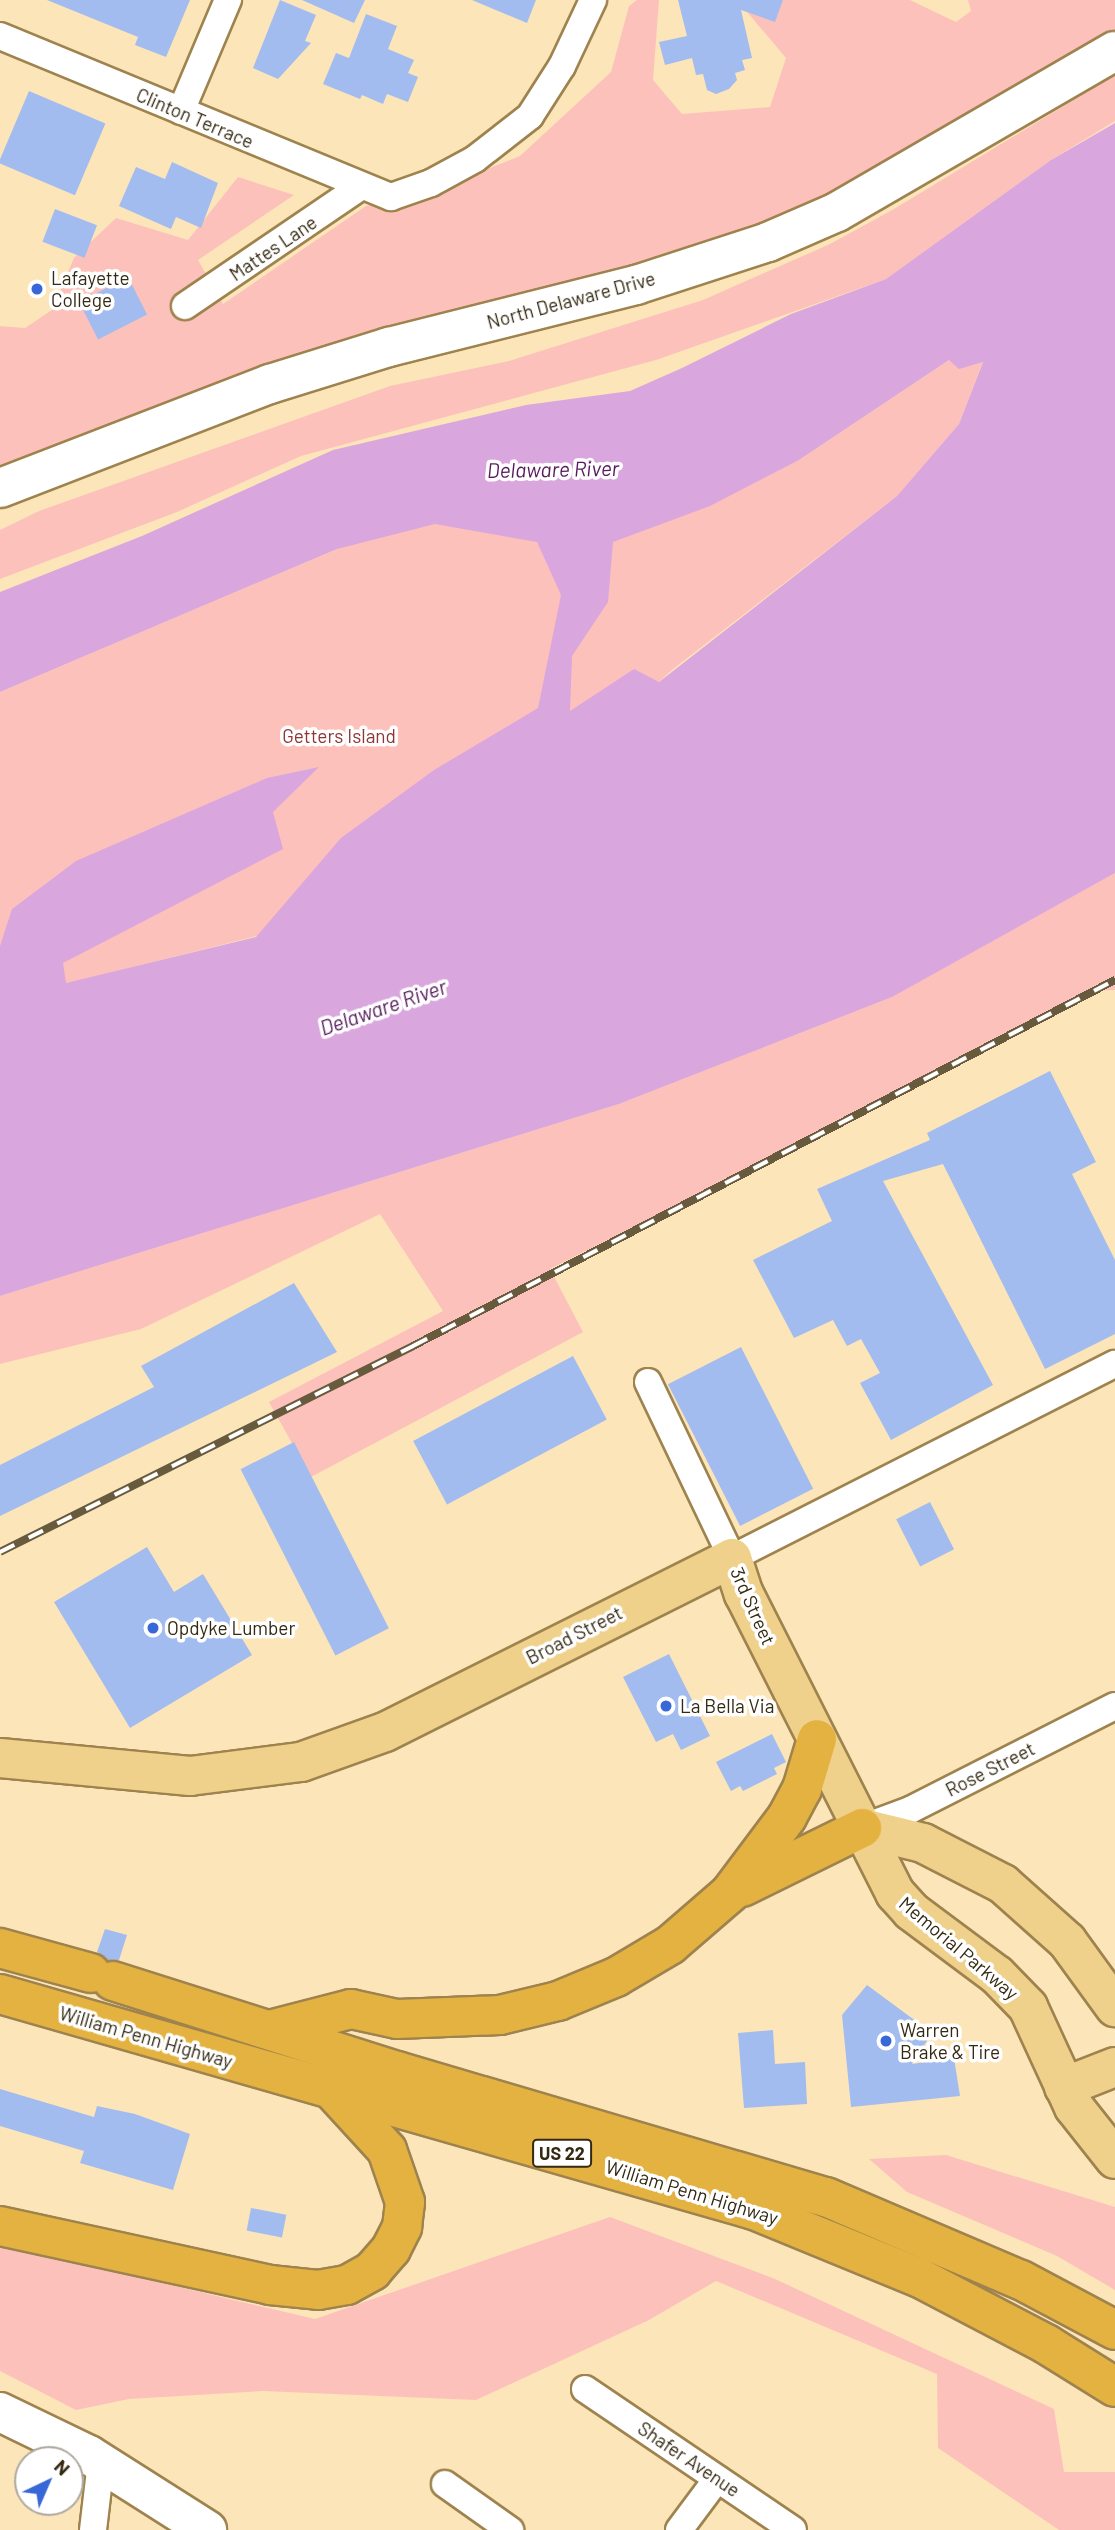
<!DOCTYPE html>
<style>
body{margin:0}
#map{position:relative;width:1115px;height:2530px;overflow:hidden;background:#fce5b9;font-family:Barlow,sans-serif}
div>[style]{position:absolute}
.green>*{inset:0;background:#fdc1bc}
.water>*{inset:0;background:#d9a7dd}
.building>*{inset:0;background:#a2bcef;transform-origin:0 0}
.roads{filter:drop-shadow(2px 0 #9e834e) drop-shadow(-2px 0 #9e834e) drop-shadow(0 2px #9e834e) drop-shadow(0 -2px #9e834e)}
.street>*{height:26px;margin:-13px;padding:0 13px;transform-origin:13px;border-radius:13px;background:#fff}
.secondary>*{height:38px;margin:-19px;padding:0 19px;transform-origin:19px;border-radius:19px;background:#fff}
.primary>*{height:38px;margin:-19px;padding:0 19px;transform-origin:19px;border-radius:19px;background:#efd18c}
.highway>*{height:38px;margin:-19px;padding:0 19px;transform-origin:19px;border-radius:19px;background:#e4b240}
.rail>*{height:8px;margin-top:-4px;transform-origin:0;background:repeating-linear-gradient(90deg,#fff 0 16px,#685a3d 0 32px);box-sizing:border-box;border-block:2px solid #685a3d}
.dots>*{width:19px;height:19px;translate:-50% -50%;box-sizing:border-box;border:4px solid #fff;border-radius:50%}
span{translate:-50% -50%;white-space:nowrap;text-align:center;line-height:1.15;-webkit-text-stroke:7px #fff;paint-order:stroke}
.shield-label span{padding:2px 5px;background:#fff;border:2px solid;border-radius:5px;-webkit-text-stroke-width:0}
.shield-label{font-size:18px;color:#342912;font-weight:700}
.street-label{font-size:19px;color:#342912}
.poi-label{font-size:19px;color:#342912}
.left{translate:0 -50%;text-align:left}
.park-label{font-size:19px;color:#8f3533}
.water-label{font-size:21px;color:#571b5c;font-style:italic}
.north{position:absolute;left:14px;top:2446px;width:70px;height:70px;box-sizing:border-box;background:#fff;border:2px solid #aea9a0;border-radius:50%;rotate:44deg;font-size:19px;font-weight:700;line-height:28px;text-align:center;color:#342912}
.north::after{content:'';display:block;margin:auto;width:24px;height:32px;background:#3867d7;clip-path:polygon(50% 0,100% 100%,50% 72%,0 100%)}
</style>
<div id="map">
<div class="green">
<div style="clip-path:polygon(637px 0,659px 0,653px 80px,682px 114px,770px 107px,786px 58px,737px 0,910px 0,956px 22px,971px 11px,968px 0,1115px 0,1115px 40px,799px 216px,0 473px,0 326px,25px 328px,52px 310px,74px 258px,116px 218px,188px 240px,238px 177px,294px 195px,198px 260px,223px 304px,366px 206px,437px 189px,520px 156px,611px 72px,629px 6px)"></div>
<div style="clip-path:polygon(1115px 75px,1115px 121px,1051px 160px,886px 279px,656px 360px,301px 456px,177px 512px,0 579px,0 530px,39px 511px,390px 386px,509px 361px,703px 300px,830px 244px,894px 209px)"></div>
<div style="clip-path:polygon(949px 360px,983px 361px,959px 424px,897px 496px,673px 669px,425px 894px,0 1000px,0 692px,337px 549px,372px 520px,799px 460px)"></div>
<div style="clip-path:polygon(1115px 873px,1115px 990px,1088px 991px,1031px 1026px,550px 1269px,583px 1332px,311px 1477px,269px 1402px,443px 1311px,380px 1214px,141px 1329px,0 1364px,0 1296px,619px 1104px,884px 1000px)"></div>
<div style="clip-path:polygon(946px 2155px,1115px 2207px,1115px 2290px,1057px 2256px,907px 2192px,869px 2159px)"></div>
<div style="clip-path:polygon(610px 2217px,775px 2279px,1054px 2409px,1064px 2472px,1115px 2472px,1115px 2530px,1059px 2530px,938px 2448px,937px 2374px,716px 2281px,649px 2320px,476px 2400px,263px 2391px,129px 2399px,76px 2410px,0 2371px,0 2245px,315px 2319px)"></div>
</div>
<div class="water">
<div style="clip-path:polygon(evenodd,1115px 123px,1115px 873px,892px 997px,619px 1104px,0 1296px,0 946px,12px 909px,76px 861px,267px 778px,319px 767px,273px 812px,283px 849px,63px 963px,66px 983px,256px 937px,341px 838px,434px 770px,538px 708px,561px 595px,537px 542px,435px 524px,337px 549px,0 692px,0 592px,142px 536px,333px 450px,526px 405px,630px 391px,682px 368px,791px 314px,886px 279px,1051px 160px,1115px 123px,949px 360px,959px 369px,983px 362px,959px 424px,897px 496px,659px 682px,634px 669px,570px 711px,572px 656px,608px 602px,613px 542px,710px 506px,799px 460px,949px 360px)"></div>
</div>
<div class="building">
<div style="clip-path:polygon(47px 0,190px 0,166px 57px,135px 45px,138px 37px)"></div>
<div style="clip-path:polygon(280px 0,316px 15px,305px 41px,311px 43px,278px 79px,253px 68px)"></div>
<div style="clip-path:polygon(302px 0,365px 0,354px 23px)"></div>
<div style="clip-path:polygon(472px 0,536px 0,527px 23px)"></div>
<div style="clip-path:polygon(678px 0,783px 0,775px 22px,741px 10px,752px 58px,742px 60px,745px 70px,735px 73px,737px 80px,729px 89px,716px 94px,707px 90px,703px 74px,696px 75px,692px 58px,665px 65px,659px 42px,687px 36px)"></div>
<div style="clip-path:polygon(366px 14px,397px 26px,388px 49px,414px 60px,408px 73px,418px 77px,408px 102px,387px 94px,383px 104px,362px 95px,360px 99px,323px 84px,336px 53px,349px 58px)"></div>
<div style="left:29px;top:91px;width:83px;height:78px;rotate:23deg"></div>
<div style="clip-path:polygon(172px 162px,218px 183px,201px 228px,176px 217px,171px 229px,119px 206px,136px 167px,165px 179px)"></div>
<div style="left:55px;top:209px;width:45px;height:35px;rotate:21deg"></div>
<div style="left:128px;top:277px;width:42px;height:55px;rotate:63deg"></div>
<div style="clip-path:polygon(1050px 1071px,1096px 1162px,1072px 1174px,1115px 1260px,1115px 1334px,1045px 1369px,943px 1164px,883px 1181px,993px 1385px,891px 1440px,860px 1383px,880px 1373px,861px 1339px,847px 1346px,833px 1320px,794px 1338px,753px 1260px,832px 1221px,817px 1189px,930px 1140px,927px 1133px)"></div>
<div style="clip-path:polygon(294px 1283px,337px 1352px,0 1516px,0 1465px,154px 1387px,141px 1366px)"></div>
<div style="left:741px;top:1347px;width:159px;height:82px;rotate:63deg"></div>
<div style="left:573px;top:1356px;width:72px;height:181px;rotate:62deg"></div>
<div style="left:294px;top:1442px;width:209px;height:60px;rotate:63deg"></div>
<div style="left:930px;top:1502px;width:53px;height:38px;rotate:63deg"></div>
<div style="clip-path:polygon(147px 1547px,174px 1592px,203px 1574px,252px 1655px,130px 1728px,54px 1602px)"></div>
<div style="clip-path:polygon(669px 1654px,710px 1736px,681px 1750px,673px 1734px,656px 1742px,623px 1677px)"></div>
<div style="clip-path:polygon(772px 1734px,786px 1762px,774px 1768px,777px 1774px,743px 1791px,740px 1786px,731px 1791px,716px 1762px)"></div>
<div style="clip-path:polygon(105px 1929px,127px 1935px,119px 1960px,108px 1960px,97px 1952px)"></div>
<div style="clip-path:polygon(867px 1985px,932px 2033px,912px 2064px,954px 2058px,960px 2096px,851px 2107px,842px 2015px)"></div>
<div style="clip-path:polygon(773px 2030px,775px 2064px,805px 2062px,807px 2104px,744px 2108px,738px 2033px)"></div>
<div style="clip-path:polygon(0 2089px,94px 2117px,97px 2106px,135px 2114px,190px 2134px,173px 2190px,80px 2163px,84px 2151px,0 2126px)"></div>
<div style="left:251px;top:2208px;width:36px;height:23px;rotate:11deg"></div>
</div>
<div class="roads">
<div class="street">
<div style="left:0;top:36px;width:423px;rotate:22.4deg"></div>
<div style="left:391px;top:197px;width:42px;rotate:-19.3deg"></div>
<div style="left:431px;top:183px;width:50px;rotate:-28.6deg"></div>
<div style="left:475px;top:159px;width:70px;rotate:-38deg"></div>
<div style="left:530px;top:116px;width:59px;rotate:-57.4deg"></div>
<div style="left:562px;top:66px;width:73px;rotate:-64.8deg"></div>
<div style="left:181px;top:111px;width:121px;rotate:-67.1deg"></div>
<div style="left:185px;top:306px;width:212px;rotate:-34.2deg"></div>
<div style="left:648px;top:1382px;width:195px;rotate:64.5deg"></div>
<div style="left:732px;top:1558px;width:429px;rotate:-26.9deg"></div>
<div style="left:862px;top:1828px;width:51px;rotate:-20.6deg"></div>
<div style="left:910px;top:1810px;width:230px;rotate:-26.9deg"></div>
<div style="left:585px;top:2389px;width:251px;rotate:34.1deg"></div>
<div style="left:445px;top:2484px;width:80px;rotate:35.3deg"></div>
<div style="left:93px;top:2530px;width:68px;rotate:-83.3deg"></div>
<div style="left:679px;top:2530px;width:64px;rotate:-53.3deg"></div>
</div>
<div class="secondary">
<div style="left:0;top:488px;width:289px;rotate:-21.1deg"></div>
<div style="left:270px;top:384px;width:125px;rotate:-17.3deg"></div>
<div style="left:389px;top:347px;width:255px;rotate:-14.1deg"></div>
<div style="left:636px;top:285px;width:139px;rotate:-18deg"></div>
<div style="left:768px;top:242px;width:75px;rotate:-23.5deg"></div>
<div style="left:837px;top:212px;width:321px;rotate:-30.1deg"></div>
<div style="left:0;top:2412px;width:99px;rotate:25.8deg"></div>
<div style="left:89px;top:2455px;width:140px;rotate:32.4deg"></div>
</div>
<div class="primary">
<div style="left:0;top:1758px;width:191px;rotate:5.4deg"></div>
<div style="left:190px;top:1776px;width:112px;rotate:-7.2deg"></div>
<div style="left:301px;top:1762px;width:89px;rotate:-19.7deg"></div>
<div style="left:385px;top:1732px;width:388px;rotate:-26.6deg"></div>
<div style="left:732px;top:1558px;width:38px;rotate:72deg"></div>
<div style="left:744px;top:1594px;width:335px;rotate:63.2deg"></div>
<div style="left:895px;top:1893px;width:24px;rotate:48deg"></div>
<div style="left:911px;top:1911px;width:107px;rotate:36.7deg"></div>
<div style="left:997px;top:1975px;width:45px;rotate:45.9deg"></div>
<div style="left:1028px;top:2007px;width:110px;rotate:65.3deg"></div>
<div style="left:1074px;top:2107px;width:66px;rotate:51.7deg"></div>
<div style="left:862px;top:1828px;width:63px;rotate:13.8deg"></div>
<div style="left:923px;top:1843px;width:90px;rotate:27.1deg"></div>
<div style="left:1003px;top:1884px;width:86px;rotate:41.7deg"></div>
<div style="left:1067px;top:1941px;width:82px;rotate:54deg"></div>
<div style="left:1064px;top:2087px;width:55px;rotate:-21.4deg"></div>
</div>
<div class="highway">
<div style="left:742px;top:1887px;width:134px;rotate:-26.2deg"></div>
<div style="left:0;top:1948px;width:94px;rotate:15.4deg"></div>
<div style="left:113px;top:1981px;width:298px;rotate:17.6deg"></div>
<div style="left:397px;top:2071px;width:447px;rotate:16.4deg"></div>
<div style="left:826px;top:2197px;width:212px;rotate:23.1deg"></div>
<div style="left:1021px;top:2280px;width:106px;rotate:28deg"></div>
<div style="left:0;top:1994px;width:784px;rotate:15.99deg"></div>
<div style="left:754px;top:2210px;width:179px;rotate:22.3deg"></div>
<div style="left:920px;top:2278px;width:142px;rotate:27.6deg"></div>
<div style="left:1046px;top:2344px;width:81px;rotate:31.9deg"></div>
<div style="left:270px;top:2030px;width:84px;rotate:-14.5deg"></div>
<div style="left:351px;top:2009px;width:47px;rotate:12.3deg"></div>
<div style="left:397px;top:2019px;width:103px;rotate:-2.2deg"></div>
<div style="left:500px;top:2015px;width:60px;rotate:-13.6deg"></div>
<div style="left:558px;top:2001px;width:63px;rotate:-22.5deg"></div>
<div style="left:616px;top:1977px;width:63px;rotate:-30.7deg"></div>
<div style="left:670px;top:1945px;width:79px;rotate:-40.9deg"></div>
<div style="left:730px;top:1893px;width:95px;rotate:-53.1deg"></div>
<div style="left:787px;top:1817px;width:32px;rotate:-62deg"></div>
<div style="left:802px;top:1789px;width:52px;rotate:-73.3deg"></div>
<div style="left:0;top:2226px;width:276px;rotate:12.3deg"></div>
<div style="left:270px;top:2285px;width:48px;rotate:5.9deg"></div>
<div style="left:318px;top:2290px;width:29px;rotate:-10deg"></div>
<div style="left:347px;top:2285px;width:29px;rotate:-29deg"></div>
<div style="left:372px;top:2271px;width:29px;rotate:-49deg"></div>
<div style="left:391px;top:2249px;width:25px;rotate:-63deg"></div>
<div style="left:402px;top:2227px;width:25px;rotate:-83deg"></div>
<div style="left:405px;top:2202px;width:55px;rotate:-109.1deg"></div>
<div style="left:387px;top:2150px;width:81px;rotate:-132.5deg"></div>
</div>
</div>
<div class="rail">
<div style="left:0;top:1552px;width:462px;rotate:-26.5deg"></div>
<div style="left:413px;top:1346px;width:792px;rotate:-27.54deg"></div>
</div>
<div class="dots">
<div style="left:37px;top:289px;background:#3867d7"></div>
<div style="left:153px;top:1628px;background:#3867d7"></div>
<div style="left:666px;top:1706px;background:#3867d7"></div>
<div style="left:886px;top:2041px;background:#3867d7"></div>
</div>
<div class="shield-label">
<span style="left:562px;top:2153px">US 22</span>
</div>
<div class="street-label">
<span style="left:195px;top:118px;rotate:23deg">Clinton Terrace</span>
<span style="left:273px;top:248px;rotate:-34deg">Mattes Lane</span>
<span style="left:571px;top:300px;rotate:-15deg">North Delaware Drive</span>
<span style="left:753px;top:1606px;rotate:66deg">3rd Street</span>
<span style="left:574px;top:1635px;rotate:-27deg">Broad Street</span>
<span style="left:990px;top:1769px;rotate:-27deg">Rose Street</span>
<span style="left:959px;top:1948px;rotate:40deg">Memorial Parkway</span>
<span style="left:146px;top:2037px;rotate:16deg">William Penn Highway</span>
<span style="left:692px;top:2192px;rotate:17deg">William Penn Highway</span>
<span style="left:689px;top:2459px;rotate:34deg">Shafer Avenue</span>
</div>
<div class="poi-label">
<span class="left" style="left:51px;top:289px">Lafayette<br>College</span>
<span class="left" style="left:167px;top:1628px">Opdyke Lumber</span>
<span class="left" style="left:680px;top:1706px">La Bella Via</span>
<span class="left" style="left:900px;top:2041px">Warren<br>Brake &amp; Tire</span>
</div>
<div class="park-label">
<span style="left:339px;top:736px">Getters Island</span>
</div>
<div class="water-label">
<span style="left:553px;top:469px;rotate:-1deg">Delaware River</span>
<span style="left:383px;top:1007px;rotate:-19deg">Delaware River</span>
</div>
<div class="north">N</div>
</div>
